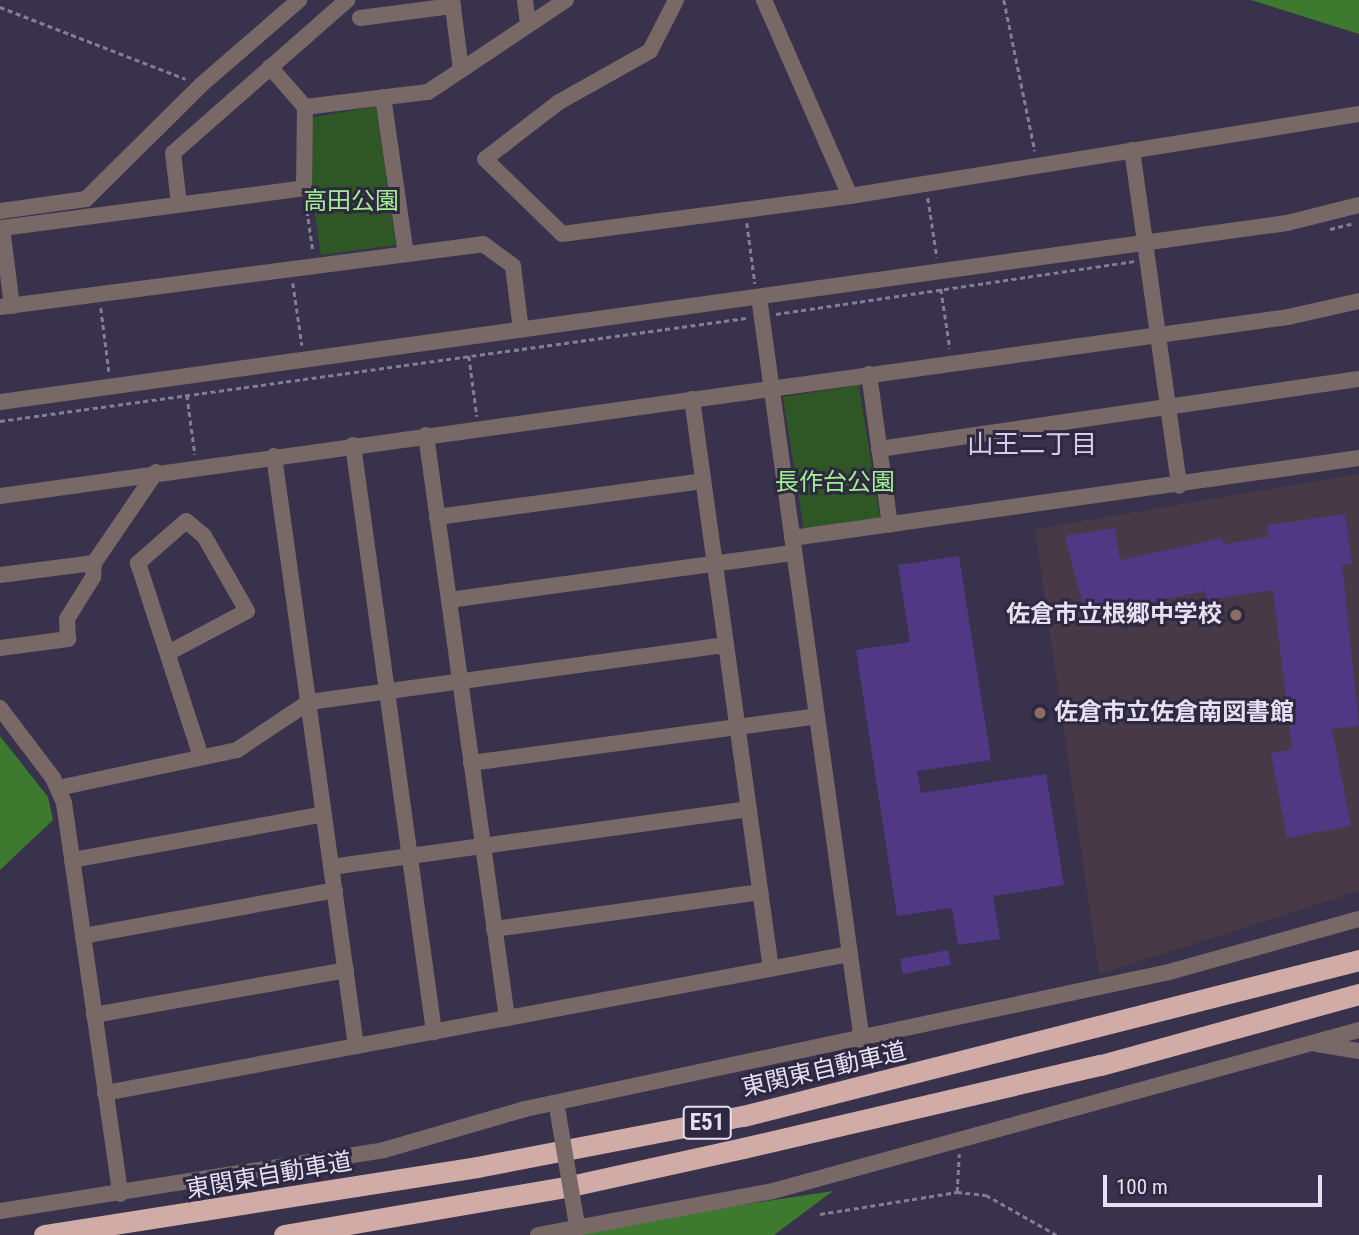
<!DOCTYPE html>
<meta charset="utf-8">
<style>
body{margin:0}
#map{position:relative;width:1359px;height:1235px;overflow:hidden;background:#38324c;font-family:"Roboto Condensed","Noto Sans JP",sans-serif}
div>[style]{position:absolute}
.education>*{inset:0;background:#483946}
.green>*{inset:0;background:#2f5726;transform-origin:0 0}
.forest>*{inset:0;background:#3e7930}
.building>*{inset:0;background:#503884;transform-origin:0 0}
.path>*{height:2.5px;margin-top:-1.25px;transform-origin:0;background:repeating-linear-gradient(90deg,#837e94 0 5px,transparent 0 8.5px)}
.minor>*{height:16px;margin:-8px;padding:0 8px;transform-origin:8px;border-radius:8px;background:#786967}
.highway>*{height:21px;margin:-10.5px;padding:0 10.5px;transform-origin:10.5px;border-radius:10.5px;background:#d1aca7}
.minor-bridge>*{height:16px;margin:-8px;padding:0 8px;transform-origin:8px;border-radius:8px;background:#786967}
.dots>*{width:19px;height:19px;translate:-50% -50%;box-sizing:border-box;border:4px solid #2e2841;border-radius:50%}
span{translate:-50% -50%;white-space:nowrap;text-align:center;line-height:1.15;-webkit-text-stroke:6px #2e2841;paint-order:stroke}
.shield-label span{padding:2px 5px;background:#2e2841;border:2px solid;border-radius:5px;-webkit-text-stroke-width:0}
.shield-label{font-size:23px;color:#e5e1f2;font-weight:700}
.park-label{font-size:24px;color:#a0f18e}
.poi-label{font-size:24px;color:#e5e1f2;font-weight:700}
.right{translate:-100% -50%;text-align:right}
.left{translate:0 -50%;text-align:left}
.street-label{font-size:24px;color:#e5e1f2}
.neighbourhood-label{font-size:26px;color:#d5ceee}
.scale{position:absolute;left:1103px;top:1175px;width:219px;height:32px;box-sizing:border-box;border:4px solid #e5e1f2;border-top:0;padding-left:9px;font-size:21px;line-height:24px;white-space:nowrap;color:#e5e1f2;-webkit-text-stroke:5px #2e2841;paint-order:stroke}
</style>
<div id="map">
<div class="education">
<div style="clip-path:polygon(1359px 474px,1359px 891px,1099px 974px,1035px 529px)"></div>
</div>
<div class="green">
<div style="clip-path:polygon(376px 106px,396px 245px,321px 255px,307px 159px,310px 118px)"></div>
<div style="left:859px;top:385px;width:135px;height:77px;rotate:81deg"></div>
</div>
<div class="forest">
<div style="clip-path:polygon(1251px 0,1359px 0,1359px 34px)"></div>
<div style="clip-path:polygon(0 736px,48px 797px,53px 820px,0 870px)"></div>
<div style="clip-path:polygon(833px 1191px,774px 1235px,548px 1235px,621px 1223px)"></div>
</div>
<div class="building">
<div style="clip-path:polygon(1345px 514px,1352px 564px,1342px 565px,1359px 726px,1332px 729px,1351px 826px,1287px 838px,1271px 753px,1292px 749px,1273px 590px,1207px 600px,1205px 591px,1086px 616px,1065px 536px,1115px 528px,1120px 560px,1222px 538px,1223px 544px,1269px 537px,1267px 525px)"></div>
<div style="clip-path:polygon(959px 556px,991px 760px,917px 771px,921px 793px,1046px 774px,1064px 885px,993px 896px,1000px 939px,958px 945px,952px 908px,897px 916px,856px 650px,910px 642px,898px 565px)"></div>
<div style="left:948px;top:950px;width:15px;height:49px;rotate:79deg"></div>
</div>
<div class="path">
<div style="left:1004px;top:0;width:154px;rotate:78.4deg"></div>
<div style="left:0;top:7px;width:199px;rotate:21.2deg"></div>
<div style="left:928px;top:198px;width:60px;rotate:81.3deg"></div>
<div style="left:306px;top:202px;width:49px;rotate:81.9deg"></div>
<div style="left:747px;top:223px;width:61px;rotate:82.4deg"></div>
<div style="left:1330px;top:229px;width:25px;rotate:-14deg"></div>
<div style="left:293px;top:283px;width:63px;rotate:81.7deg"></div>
<div style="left:941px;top:289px;width:60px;rotate:81.3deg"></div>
<div style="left:101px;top:308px;width:64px;rotate:82.8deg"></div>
<div style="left:776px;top:314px;width:362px;rotate:-8.4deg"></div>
<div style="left:469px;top:356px;width:61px;rotate:82.4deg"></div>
<div style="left:187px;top:395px;width:60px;rotate:82.3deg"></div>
<div style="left:0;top:421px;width:753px;rotate:-7.86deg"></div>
<div style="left:957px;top:1192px;width:29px;rotate:6deg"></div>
<div style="left:986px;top:1195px;width:81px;rotate:29.4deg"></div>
<div style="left:820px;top:1214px;width:139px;rotate:-9.1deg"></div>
<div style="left:957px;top:1192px;width:38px;rotate:-87deg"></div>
</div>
<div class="minor">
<div style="left:452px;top:0;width:70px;rotate:82.6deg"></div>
<div style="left:525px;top:0;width:25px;rotate:83deg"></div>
<div style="left:676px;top:0;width:57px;rotate:117deg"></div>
<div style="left:650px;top:51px;width:104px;rotate:150.7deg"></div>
<div style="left:559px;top:102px;width:93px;rotate:142.4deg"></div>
<div style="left:485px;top:159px;width:107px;rotate:44.2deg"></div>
<div style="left:562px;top:234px;width:290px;rotate:-7.5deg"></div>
<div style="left:850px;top:196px;width:516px;rotate:-9.15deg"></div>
<div style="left:764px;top:0;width:214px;rotate:66.3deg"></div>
<div style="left:360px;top:18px;width:94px;rotate:-7.4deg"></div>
<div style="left:270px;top:67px;width:53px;rotate:48.8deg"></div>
<div style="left:383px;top:97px;width:159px;rotate:81.7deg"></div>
<div style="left:1132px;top:150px;width:339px;rotate:82deg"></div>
<div style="left:179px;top:204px;width:51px;rotate:-96.7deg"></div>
<div style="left:173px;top:153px;width:232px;rotate:-41.3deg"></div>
<div style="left:0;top:211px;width:87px;rotate:-7.9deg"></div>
<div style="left:86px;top:199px;width:162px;rotate:-44.7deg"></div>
<div style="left:201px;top:85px;width:130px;rotate:-40.9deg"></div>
<div style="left:759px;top:297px;width:751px;rotate:82.12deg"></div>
<div style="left:12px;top:306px;width:79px;rotate:-97.3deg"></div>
<div style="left:2px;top:228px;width:305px;rotate:-7.5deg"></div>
<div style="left:304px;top:188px;width:81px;rotate:-89.3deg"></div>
<div style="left:305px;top:107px;width:124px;rotate:-7deg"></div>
<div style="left:428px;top:92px;width:166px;rotate:-33.7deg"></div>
<div style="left:0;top:307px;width:487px;rotate:-7.4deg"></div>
<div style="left:483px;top:244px;width:37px;rotate:36deg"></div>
<div style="left:513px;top:266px;width:64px;rotate:82.9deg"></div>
<div style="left:869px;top:374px;width:152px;rotate:82.1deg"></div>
<div style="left:692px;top:399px;width:575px;rotate:82.11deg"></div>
<div style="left:0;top:402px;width:1299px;rotate:-7.92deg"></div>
<div style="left:1287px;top:223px;width:74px;rotate:-14deg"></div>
<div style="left:426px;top:435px;width:589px;rotate:82.09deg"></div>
<div style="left:353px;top:445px;width:593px;rotate:82.14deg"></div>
<div style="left:879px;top:449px;width:485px;rotate:-8.3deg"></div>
<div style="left:274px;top:456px;width:596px;rotate:82.09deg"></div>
<div style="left:0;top:496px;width:1300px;rotate:-7.91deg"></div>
<div style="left:1288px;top:317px;width:73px;rotate:-12.7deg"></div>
<div style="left:437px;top:517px;width:268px;rotate:-7.7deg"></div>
<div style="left:792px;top:538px;width:573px;rotate:-8.03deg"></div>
<div style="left:0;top:575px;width:95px;rotate:-7.3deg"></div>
<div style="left:94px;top:563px;width:110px;rotate:-55.7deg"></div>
<div style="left:449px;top:600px;width:348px;rotate:-7.8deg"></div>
<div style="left:0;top:648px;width:69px;rotate:-7.5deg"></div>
<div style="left:68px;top:639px;width:20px;rotate:-93deg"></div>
<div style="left:67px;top:619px;width:49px;rotate:-58.2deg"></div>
<div style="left:93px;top:577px;width:14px;rotate:-86deg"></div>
<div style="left:170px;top:652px;width:87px;rotate:-28deg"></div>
<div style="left:247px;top:611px;width:86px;rotate:-119.8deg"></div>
<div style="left:204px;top:536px;width:23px;rotate:-140deg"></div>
<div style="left:186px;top:521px;width:64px;rotate:138.8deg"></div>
<div style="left:138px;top:563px;width:204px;rotate:72deg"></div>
<div style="left:0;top:708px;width:88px;rotate:52.9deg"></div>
<div style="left:53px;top:778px;width:27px;rotate:66deg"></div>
<div style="left:64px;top:803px;width:395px;rotate:81.8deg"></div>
<div style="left:471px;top:763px;width:349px;rotate:-7.7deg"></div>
<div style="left:58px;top:788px;width:183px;rotate:-12deg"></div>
<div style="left:237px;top:750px;width:87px;rotate:-33.7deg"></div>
<div style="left:309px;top:702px;width:421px;rotate:-7.8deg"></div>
<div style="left:72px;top:860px;width:256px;rotate:-10.3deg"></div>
<div style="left:331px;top:867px;width:422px;rotate:-7.9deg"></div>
<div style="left:494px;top:929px;width:269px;rotate:-7.9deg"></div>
<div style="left:83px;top:936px;width:256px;rotate:-10.3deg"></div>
<div style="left:94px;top:1015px;width:256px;rotate:-10.1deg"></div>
<div style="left:1317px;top:1044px;width:43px;rotate:9.5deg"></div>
<div style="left:105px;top:1093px;width:758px;rotate:-10.57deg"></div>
<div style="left:0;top:1211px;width:389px;rotate:-9deg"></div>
<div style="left:384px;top:1150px;width:147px;rotate:-16.2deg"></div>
<div style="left:525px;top:1109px;width:658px;rotate:-12.01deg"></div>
<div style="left:1169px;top:972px;width:197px;rotate:-15.6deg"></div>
<div style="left:538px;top:1235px;width:239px;rotate:-10.6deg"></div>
<div style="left:773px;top:1191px;width:608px;rotate:-15.36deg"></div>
</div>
<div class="highway">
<div style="left:44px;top:1235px;width:438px;rotate:-8.9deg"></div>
<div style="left:477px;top:1167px;width:271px;rotate:-10.9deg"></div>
<div style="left:743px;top:1116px;width:635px;rotate:-14.21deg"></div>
<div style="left:284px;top:1235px;width:295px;rotate:-9.7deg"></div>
<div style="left:575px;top:1185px;width:172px;rotate:-12.4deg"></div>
<div style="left:743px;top:1148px;width:367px;rotate:-13.1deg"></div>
<div style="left:1101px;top:1065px;width:268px;rotate:-15.4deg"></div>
</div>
<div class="minor-bridge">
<div style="left:558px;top:1113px;width:114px;rotate:80.4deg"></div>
</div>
<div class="dots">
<div style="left:1236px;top:615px;background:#8d6e63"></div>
<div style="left:1040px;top:713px;background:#8d6e63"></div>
</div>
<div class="shield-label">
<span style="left:707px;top:1123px">E51</span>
</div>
<div class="park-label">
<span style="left:351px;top:202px">高田公園</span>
<span style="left:835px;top:483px">長作台公園</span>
</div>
<div class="poi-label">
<span class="right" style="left:1222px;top:615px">佐倉市立根郷中学校</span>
<span class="left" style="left:1054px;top:713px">佐倉市立佐倉南図書館</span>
</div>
<div class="street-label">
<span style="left:824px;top:1070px;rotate:-13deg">東関東自動車道</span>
<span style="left:269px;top:1176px;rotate:-10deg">東関東自動車道</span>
</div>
<div class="neighbourhood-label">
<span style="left:1032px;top:445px">山王二丁目</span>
</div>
<div class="scale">100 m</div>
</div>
